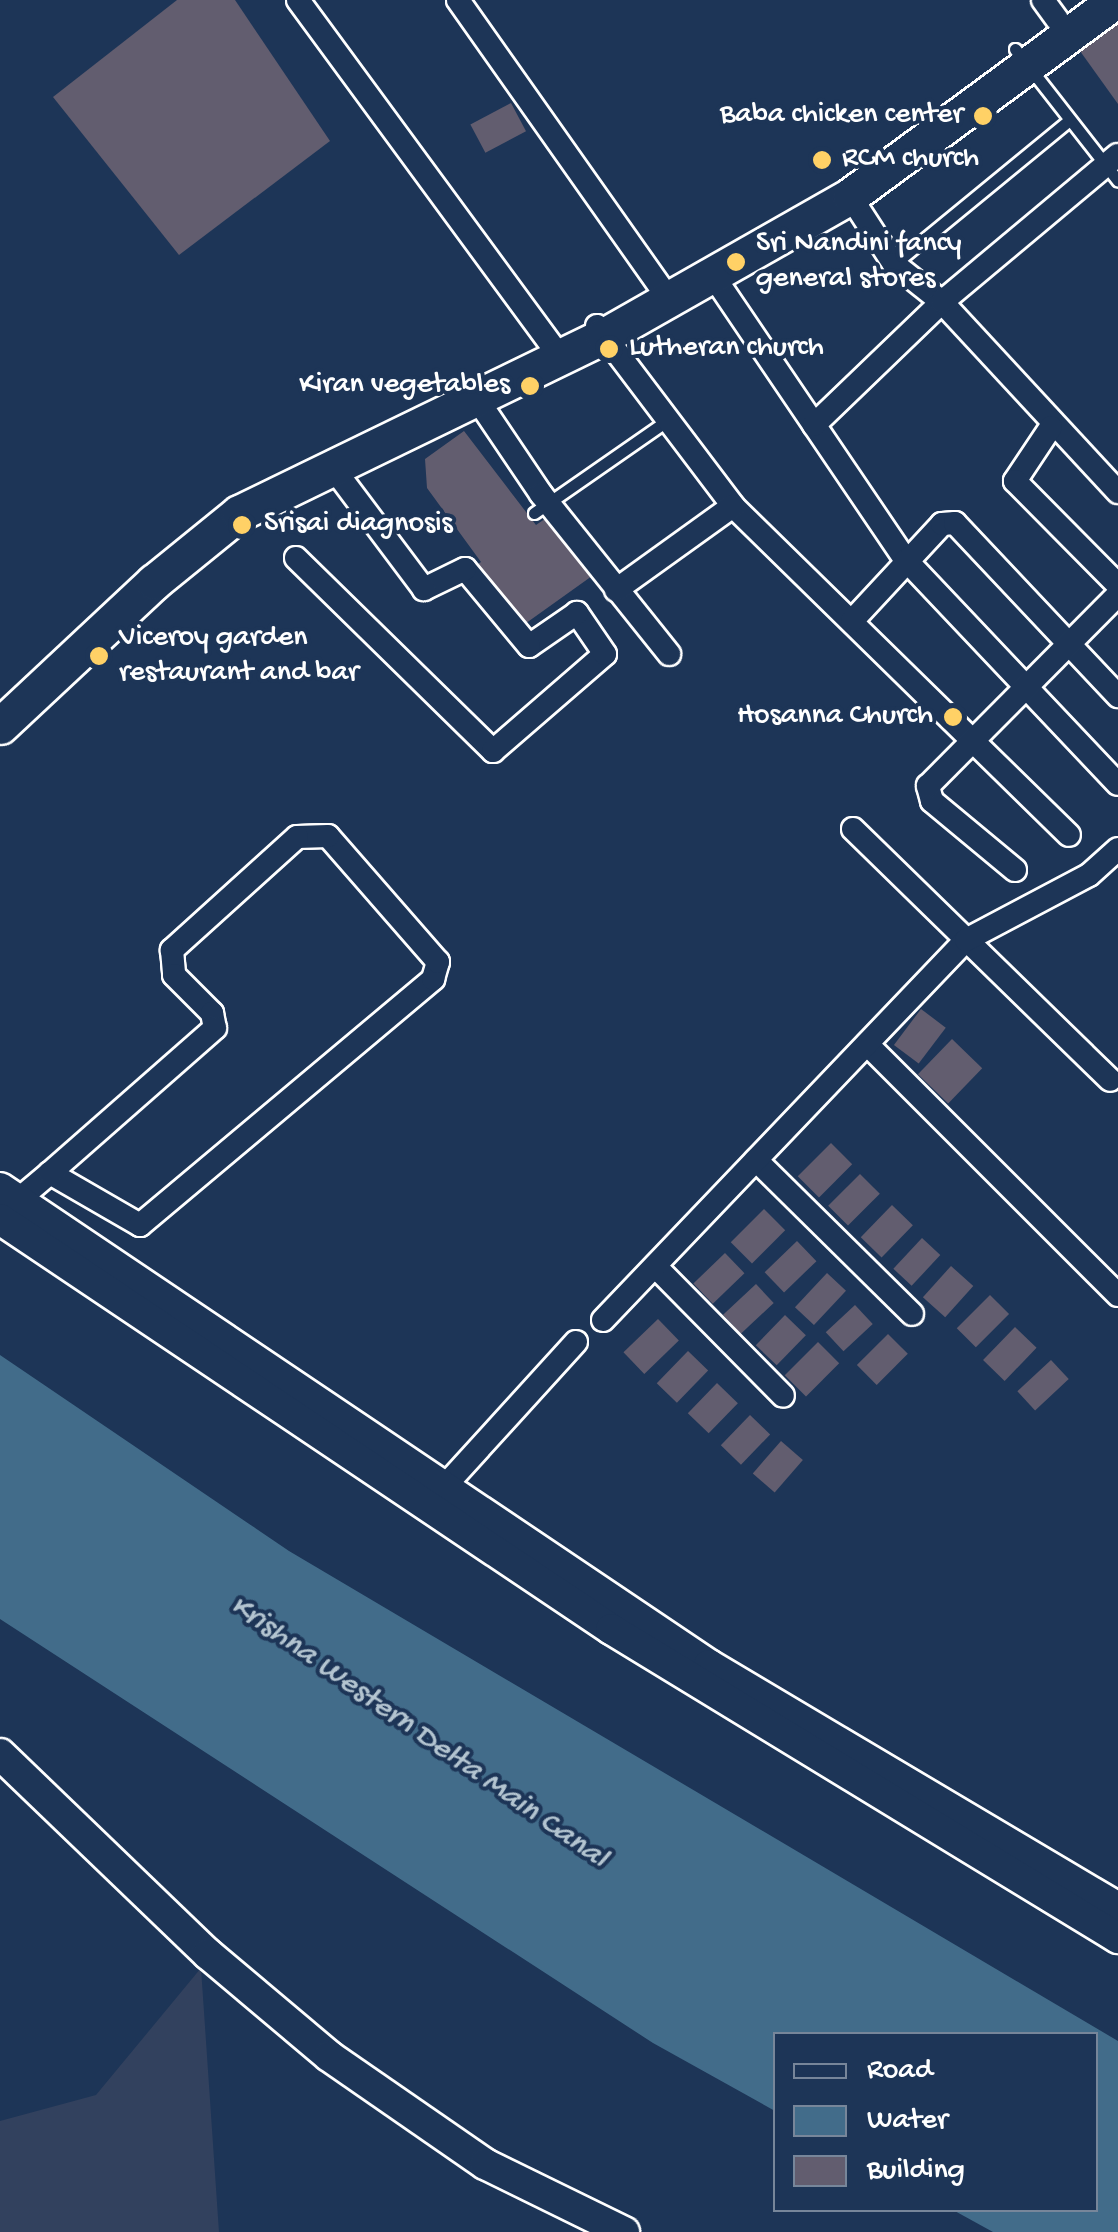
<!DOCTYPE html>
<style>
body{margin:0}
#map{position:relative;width:1118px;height:2232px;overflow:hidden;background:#1d3557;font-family:"Gochi Hand",sans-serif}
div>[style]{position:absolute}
.built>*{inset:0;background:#32415e}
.water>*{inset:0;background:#426c8a}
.building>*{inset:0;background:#625d6f;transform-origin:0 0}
.roads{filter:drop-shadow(2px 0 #fff) drop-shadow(-2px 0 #fff) drop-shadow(0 2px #fff) drop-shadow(0 -2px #fff)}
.lane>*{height:11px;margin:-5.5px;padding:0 5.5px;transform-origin:5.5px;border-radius:5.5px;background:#1d3557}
.street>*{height:22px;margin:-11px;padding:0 11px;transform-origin:11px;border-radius:11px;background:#1d3557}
.secondary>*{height:30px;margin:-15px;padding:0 15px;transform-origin:15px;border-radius:15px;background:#1d3557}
.primary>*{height:35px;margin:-17.5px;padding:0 17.5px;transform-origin:17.5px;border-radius:17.5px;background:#1d3557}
.dots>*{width:28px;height:28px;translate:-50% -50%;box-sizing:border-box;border:5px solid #1d3557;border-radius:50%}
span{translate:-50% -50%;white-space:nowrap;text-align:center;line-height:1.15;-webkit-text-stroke:8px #1d3557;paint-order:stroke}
.poi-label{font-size:30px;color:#fff}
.right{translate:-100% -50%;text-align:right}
.left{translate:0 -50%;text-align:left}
.water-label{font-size:32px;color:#b3c4d0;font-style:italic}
.legend{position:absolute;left:773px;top:2032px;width:325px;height:180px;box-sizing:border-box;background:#1d3557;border:2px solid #77869a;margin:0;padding:12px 18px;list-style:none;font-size:30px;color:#fff}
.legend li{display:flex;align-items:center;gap:20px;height:50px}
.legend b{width:50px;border:2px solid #77869a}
</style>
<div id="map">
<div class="built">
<div style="clip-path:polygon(201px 1968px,219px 2232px,0 2232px,0 2121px,96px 2095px)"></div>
</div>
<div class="water">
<div style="clip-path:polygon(0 1355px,289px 1551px,1118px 2041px,1118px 2232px,993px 2232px,953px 2210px,1096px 2210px,1096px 2034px,776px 2034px,775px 2111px,653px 2043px,0 1619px)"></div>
</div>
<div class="building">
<div style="clip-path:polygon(177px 0,235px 0,330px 141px,179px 255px,53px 97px)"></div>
<div style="clip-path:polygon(1118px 24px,1118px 104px,1080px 51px)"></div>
<div style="left:511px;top:103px;width:32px;height:46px;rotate:62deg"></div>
<div style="clip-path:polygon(464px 431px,536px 525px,552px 514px,592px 576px,522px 626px,475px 566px,481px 562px,427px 488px,425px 459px)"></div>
<div style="left:921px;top:1009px;width:31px;height:45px;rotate:37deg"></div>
<div style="left:952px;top:1039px;width:42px;height:49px;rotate:44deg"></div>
<div style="left:831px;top:1143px;width:30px;height:47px;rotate:45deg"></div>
<div style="left:860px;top:1174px;width:28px;height:45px;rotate:45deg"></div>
<div style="left:892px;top:1205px;width:29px;height:45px;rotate:44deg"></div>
<div style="left:764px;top:1209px;width:30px;height:47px;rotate:45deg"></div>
<div style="left:922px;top:1238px;width:25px;height:42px;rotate:43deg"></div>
<div style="left:797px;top:1241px;width:28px;height:45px;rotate:46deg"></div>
<div style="left:725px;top:1253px;width:28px;height:44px;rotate:46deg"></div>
<div style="left:951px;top:1266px;width:30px;height:42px;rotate:42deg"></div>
<div style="left:827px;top:1273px;width:26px;height:47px;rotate:43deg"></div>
<div style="left:756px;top:1284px;width:26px;height:45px;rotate:47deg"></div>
<div style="left:990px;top:1295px;width:27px;height:47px;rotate:45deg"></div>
<div style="left:855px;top:1305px;width:26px;height:40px;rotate:47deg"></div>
<div style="left:785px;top:1315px;width:29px;height:42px;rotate:44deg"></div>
<div style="left:658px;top:1319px;width:30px;height:48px;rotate:46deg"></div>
<div style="left:1015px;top:1327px;width:30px;height:46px;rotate:44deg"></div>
<div style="left:888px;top:1334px;width:28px;height:44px;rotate:45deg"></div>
<div style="left:818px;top:1342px;width:30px;height:47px;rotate:45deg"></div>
<div style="left:688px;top:1351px;width:28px;height:45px;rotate:44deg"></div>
<div style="left:1051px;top:1360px;width:26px;height:46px;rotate:47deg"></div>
<div style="left:717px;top:1383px;width:29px;height:42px;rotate:44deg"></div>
<div style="left:750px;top:1415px;width:28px;height:42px;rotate:44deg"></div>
<div style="left:781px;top:1441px;width:29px;height:43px;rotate:41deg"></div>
</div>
<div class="roads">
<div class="lane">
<div style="left:1015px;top:49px;width:167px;rotate:52deg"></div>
<div style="left:894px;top:264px;width:227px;rotate:-39.4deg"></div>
<div style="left:534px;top:513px;width:163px;rotate:-34.8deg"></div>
</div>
<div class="street">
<div style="left:298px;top:0;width:443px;rotate:53.7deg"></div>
<div style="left:458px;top:0;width:366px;rotate:54.8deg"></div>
<div style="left:1043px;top:0;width:24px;rotate:54deg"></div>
<div style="left:850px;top:196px;width:81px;rotate:57.1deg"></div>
<div style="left:894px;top:264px;width:61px;rotate:38.4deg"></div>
<div style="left:942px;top:302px;width:259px;rotate:47.2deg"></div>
<div style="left:712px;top:274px;width:346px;rotate:55.9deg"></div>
<div style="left:906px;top:560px;width:308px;rotate:46.6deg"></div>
<div style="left:597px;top:326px;width:226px;rotate:52.9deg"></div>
<div style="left:733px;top:506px;width:470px;rotate:44.4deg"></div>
<div style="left:477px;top:399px;width:115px;rotate:56deg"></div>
<div style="left:541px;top:494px;width:205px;rotate:51.3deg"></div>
<div style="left:814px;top:425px;width:178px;rotate:-43.9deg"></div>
<div style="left:942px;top:302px;width:229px;rotate:-39.9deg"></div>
<div style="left:1051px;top:427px;width:65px;rotate:123.7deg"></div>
<div style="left:1015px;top:481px;width:146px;rotate:45.3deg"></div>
<div style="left:296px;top:558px;width:276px;rotate:44.4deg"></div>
<div style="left:493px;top:751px;width:148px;rotate:-40.9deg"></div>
<div style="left:605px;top:654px;width:50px;rotate:-124.3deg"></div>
<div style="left:577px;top:613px;width:58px;rotate:145.5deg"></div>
<div style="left:529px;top:646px;width:100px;rotate:-129.7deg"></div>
<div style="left:465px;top:569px;width:46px;rotate:154deg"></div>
<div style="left:424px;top:589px;width:151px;rotate:-126.9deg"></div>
<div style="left:616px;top:590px;width:144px;rotate:-35.7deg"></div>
<div style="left:852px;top:621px;width:132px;rotate:-47.1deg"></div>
<div style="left:942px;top:524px;width:13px;rotate:-4deg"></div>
<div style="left:955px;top:523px;width:238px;rotate:46.7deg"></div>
<div style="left:853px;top:829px;width:359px;rotate:44.3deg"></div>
<div style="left:1015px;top:870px;width:108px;rotate:-140.3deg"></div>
<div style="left:932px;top:801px;width:16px;rotate:-105deg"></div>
<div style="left:928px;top:786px;width:269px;rotate:-45.2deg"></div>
<div style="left:867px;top:1044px;width:355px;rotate:45deg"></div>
<div style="left:756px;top:1160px;width:219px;rotate:44.6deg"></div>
<div style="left:18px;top:1200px;width:42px;rotate:-40.2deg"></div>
<div style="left:50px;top:1173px;width:104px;rotate:30deg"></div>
<div style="left:140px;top:1225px;width:383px;rotate:-40deg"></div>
<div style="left:433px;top:979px;width:18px;rotate:-74deg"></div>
<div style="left:438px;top:962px;width:167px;rotate:-131.1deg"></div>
<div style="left:328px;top:836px;width:31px;rotate:178deg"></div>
<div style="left:297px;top:837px;width:169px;rotate:137.9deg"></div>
<div style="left:172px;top:950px;width:25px;rotate:85deg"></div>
<div style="left:174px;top:975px;width:54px;rotate:45deg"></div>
<div style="left:212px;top:1013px;width:15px;rotate:79deg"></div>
<div style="left:215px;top:1028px;width:220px;rotate:138.7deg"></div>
<div style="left:655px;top:1266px;width:182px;rotate:45.4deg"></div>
<div style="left:603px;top:1320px;width:526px;rotate:-46.31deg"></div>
<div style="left:966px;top:940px;width:139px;rotate:-27.9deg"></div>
<div style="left:1089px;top:875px;width:39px;rotate:-42deg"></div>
<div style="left:434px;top:1498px;width:211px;rotate:-47.7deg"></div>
</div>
<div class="secondary">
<div style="left:0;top:1188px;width:855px;rotate:33.93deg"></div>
<div style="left:709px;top:1665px;width:476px;rotate:30.7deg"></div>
<div style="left:0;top:1219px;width:736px;rotate:33.86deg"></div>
<div style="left:611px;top:1629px;width:594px;rotate:31.36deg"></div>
<div style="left:0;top:1754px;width:289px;rotate:43.9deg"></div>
<div style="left:208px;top:1954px;width:158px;rotate:40.1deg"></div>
<div style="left:329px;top:2056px;width:190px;rotate:34.7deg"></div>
<div style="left:485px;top:2164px;width:155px;rotate:26.1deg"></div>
</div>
<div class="primary">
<div style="left:0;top:726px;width:211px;rotate:-43.1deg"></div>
<div style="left:154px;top:582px;width:109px;rotate:-39.1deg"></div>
<div style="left:239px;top:513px;width:406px;rotate:-25.9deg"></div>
<div style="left:604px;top:336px;width:283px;rotate:-29.6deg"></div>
<div style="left:850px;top:196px;width:330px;rotate:-36.4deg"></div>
</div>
</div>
<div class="dots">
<div style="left:983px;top:116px;background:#ffd166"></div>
<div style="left:822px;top:160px;background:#ffd166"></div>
<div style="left:736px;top:262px;background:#ffd166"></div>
<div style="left:609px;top:349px;background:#ffd166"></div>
<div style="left:530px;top:386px;background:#ffd166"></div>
<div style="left:242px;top:525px;background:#ffd166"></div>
<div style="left:99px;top:656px;background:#ffd166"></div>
<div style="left:953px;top:717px;background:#ffd166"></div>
</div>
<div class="poi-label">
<span class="right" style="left:963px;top:116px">Baba chicken center</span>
<span class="left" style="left:842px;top:160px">RCM church</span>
<span class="left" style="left:756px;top:262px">Sri Nandini fancy<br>general stores</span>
<span class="left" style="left:629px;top:349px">Lutheran church</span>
<span class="right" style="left:510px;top:386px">Kiran vegetables</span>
<span class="left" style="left:264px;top:525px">Srisai diagnosis</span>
<span class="left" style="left:119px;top:656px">Viceroy garden<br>restaurant and bar</span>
<span class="right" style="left:933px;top:717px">Hosanna Church</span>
</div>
<div class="water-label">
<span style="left:418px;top:1733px;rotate:35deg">Krishna Western Delta Main Canal</span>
</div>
<ul class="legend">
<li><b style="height:12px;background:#1d3557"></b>Road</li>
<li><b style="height:28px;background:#426c8a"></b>Water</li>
<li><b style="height:28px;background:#625d6f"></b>Building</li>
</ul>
</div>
